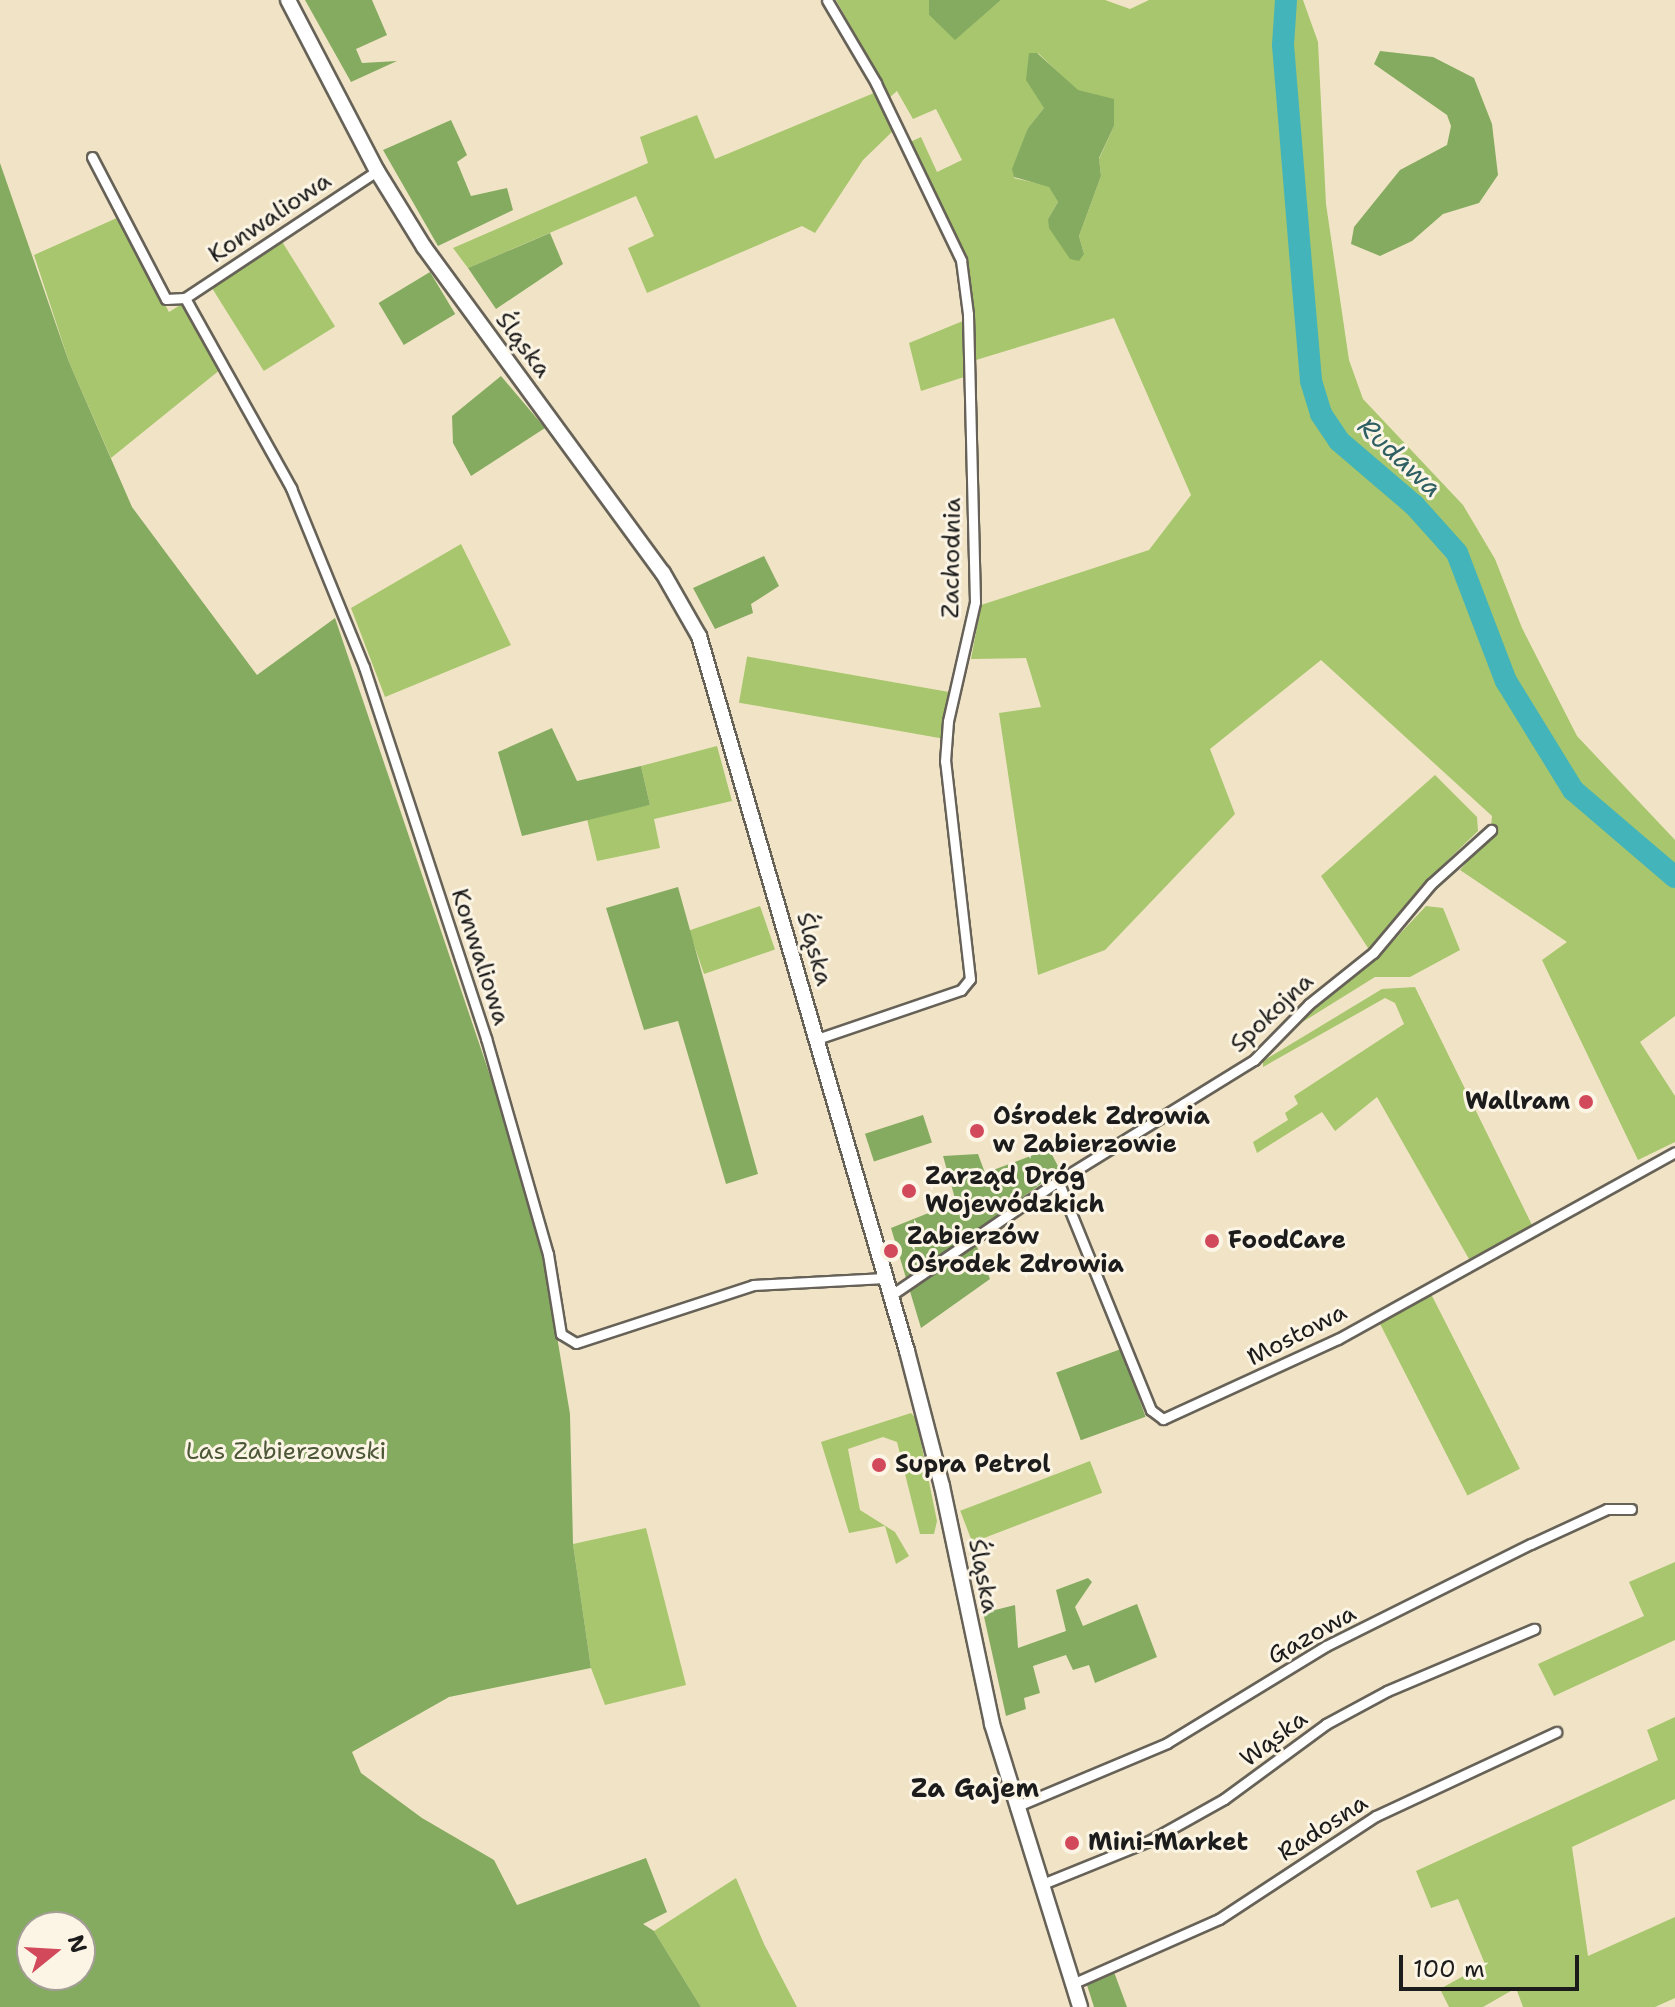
<!DOCTYPE html>
<meta charset="utf-8">
<style>
body{margin:0}
#map{position:relative;width:1675px;height:2007px;overflow:hidden;background:#f1e4c6;font-family:"Shantell Sans",sans-serif}
div>[style]{position:absolute}
.green>*{inset:0;background:#a7c66d;transform-origin:0 0}
.forest>*{inset:0;background:#85ab60;transform-origin:0 0}
.river>*{height:22px;margin:-11px;padding:0 11px;transform-origin:11px;border-radius:11px;background:#43b4ba}
.roads{filter:drop-shadow(2px 0 #676258) drop-shadow(-2px 0 #676258) drop-shadow(0 2px #676258) drop-shadow(0 -2px #676258)}
.minor>*{height:9px;margin:-4.5px;padding:0 4.5px;transform-origin:4.5px;border-radius:4.5px;background:#fff}
.primary>*{height:14px;margin:-7px;padding:0 7px;transform-origin:7px;border-radius:7px;background:#fff}
.dots>*{width:22px;height:22px;translate:-50% -50%;box-sizing:border-box;border:4px solid #fcf5e5;border-radius:50%}
span{translate:-50% -50%;white-space:nowrap;text-align:center;line-height:1.15;-webkit-text-stroke:6px #fcf5e5;paint-order:stroke}
.street-label{font-size:24px;color:#1c1c1c}
.poi-label{font-size:24px;color:#1c1c1c;font-weight:700}
.right{translate:-100% -50%;text-align:right}
.left{translate:0 -50%;text-align:left}
.park-label{font-size:24px;color:#4d5838}
.water-label{font-size:26px;color:#2e6063;font-style:italic}
.neighbourhood-label{font-size:26px;color:#1c1c1c;font-weight:700}
.north{position:absolute;left:16px;top:1911px;width:80px;height:80px;box-sizing:border-box;background:#fcf5e5;border:2px solid #a29e95;border-radius:50%;rotate:72deg;font-size:22px;font-weight:700;line-height:32px;text-align:center;color:#1c1c1c}
.north::after{content:'';display:block;margin:auto;width:28px;height:36px;background:#d1495b;clip-path:polygon(50% 0,100% 100%,50% 72%,0 100%)}
.scale{position:absolute;left:1399px;top:1955px;width:180px;height:36px;box-sizing:border-box;border:4px solid #1c1c1c;border-top:0;padding-left:10px;font-size:24px;line-height:28px;white-space:nowrap;color:#1c1c1c;-webkit-text-stroke:6px #fcf5e5;paint-order:stroke}
</style>
<div id="map">
<div class="green">
<div style="clip-path:polygon(evenodd,836px 0,929px 0,929px 15px,955px 39px,1001px 0,1105px 0,1130px 9px,1149px 0,1303px 0,1318px 42px,1326px 204px,1349px 360px,1363px 399px,1463px 505px,1495px 559px,1522px 628px,1577px 736px,1675px 840px,1675px 1016px,1640px 1042px,1675px 1096px,1675px 1142px,1638px 1160px,1542px 960px,1567px 942px,1460px 870px,1490px 836px,1492px 816px,1321px 660px,1210px 749px,1235px 814px,1105px 950px,1038px 975px,999px 713px,1041px 707px,1026px 658px,971px 659px,981px 605px,1149px 550px,1191px 495px,1114px 318px,976px 360px,967px 256px,908px 143px,921px 137px,937px 172px,962px 160px,936px 109px,913px 119px,897px 91px,890px 97px,836px 0,1038px 53px,1114px 126px,1099px 159px,1101px 176px,1079px 236px,1084px 254px,1048px 219px,1058px 202px,1049px 186px,1014px 178px,1028px 128px,1044px 108px,1038px 53px)"></div>
<div style="clip-path:polygon(874px 93px,894px 130px,863px 160px,815px 233px,802px 226px,647px 293px,628px 248px,654px 236px,636px 196px,468px 268px,453px 248px,648px 163px,640px 137px,697px 115px,715px 159px)"></div>
<div style="clip-path:polygon(119px 217px,169px 312px,187px 301px,221px 369px,111px 458px,69px 362px,34px 255px)"></div>
<div style="left:281px;top:240px;width:102px;height:84px;rotate:58deg"></div>
<div style="clip-path:polygon(963px 321px,964px 377px,921px 391px,909px 343px)"></div>
<div style="clip-path:polygon(461px 544px,511px 645px,385px 697px,351px 608px)"></div>
<div style="left:949px;top:692px;width:47px;height:205px;rotate:100deg"></div>
<div style="clip-path:polygon(717px 746px,732px 801px,654px 819px,660px 848px,597px 861px,587px 819px,650px 805px,641px 766px)"></div>
<div style="clip-path:polygon(1435px 775px,1477px 817px,1478px 831px,1421px 886px,1370px 951px,1321px 876px)"></div>
<div style="left:760px;top:906px;width:46px;height:75px;rotate:71deg"></div>
<div style="clip-path:polygon(1426px 906px,1443px 908px,1460px 950px,1410px 977px,1375px 977px,1272px 1041px,1381px 954px)"></div>
<div style="clip-path:polygon(1415px 987px,1532px 1225px,1469px 1259px,1377px 1097px,1335px 1131px,1322px 1112px,1257px 1153px,1253px 1142px,1288px 1120px,1285px 1113px,1298px 1104px,1294px 1096px,1404px 1024px,1395px 1003px,1385px 998px,1263px 1067px,1263px 1061px,1382px 989px)"></div>
<div style="left:1431px;top:1294px;width:196px;height:59px;rotate:63deg"></div>
<div style="clip-path:polygon(911px 1413px,916px 1418px,937px 1521px,934px 1534px,920px 1534px,897px 1442px,883px 1437px,848px 1449px,860px 1510px,895px 1532px,909px 1556px,896px 1564px,885px 1526px,849px 1533px,821px 1442px)"></div>
<div style="left:1090px;top:1461px;width:34px;height:139px;rotate:69deg"></div>
<div style="clip-path:polygon(646px 1528px,686px 1685px,605px 1705px,591px 1668px,573px 1544px)"></div>
<div style="clip-path:polygon(1675px 1562px,1675px 1640px,1554px 1696px,1538px 1664px,1644px 1616px,1629px 1582px)"></div>
<div style="clip-path:polygon(1675px 1717px,1675px 1799px,1572px 1847px,1588px 1956px,1675px 1917px,1675px 1998px,1655px 2007px,1523px 2007px,1516px 1988px,1483px 2007px,1449px 2007px,1440px 1989px,1485px 1964px,1458px 1899px,1431px 1908px,1416px 1871px,1658px 1760px,1647px 1730px)"></div>
<div style="clip-path:polygon(736px 1878px,764px 1944px,797px 2007px,701px 2007px,654px 1931px)"></div>
</div>
<div class="forest">
<div style="clip-path:polygon(305px 0,372px 0,387px 35px,356px 49px,362px 63px,397px 61px,351px 82px)"></div>
<div style="clip-path:polygon(929px 0,1001px 0,955px 40px,929px 15px)"></div>
<div style="clip-path:polygon(1380px 51px,1433px 57px,1474px 78px,1492px 124px,1498px 175px,1479px 203px,1443px 214px,1412px 241px,1380px 256px,1351px 244px,1354px 227px,1400px 170px,1447px 145px,1451px 126px,1447px 115px,1374px 64px)"></div>
<div style="clip-path:polygon(1029px 53px,1037px 53px,1078px 90px,1114px 99px,1114px 126px,1099px 158px,1101px 176px,1079px 236px,1084px 254px,1079px 261px,1070px 259px,1049px 228px,1048px 219px,1058px 202px,1049px 187px,1014px 177px,1012px 169px,1028px 128px,1044px 108px,1026px 80px)"></div>
<div style="clip-path:polygon(451px 120px,467px 155px,457px 162px,471px 196px,507px 188px,513px 210px,438px 246px,383px 150px)"></div>
<div style="clip-path:polygon(evenodd,0 163px,69px 362px,132px 507px,257px 675px,335px 618px,520px 1164px,544px 1259px,570px 1414px,573px 1544px,591px 1668px,449px 1697px,352px 1752px,361px 1773px,422px 1818px,494px 1860px,517px 1905px,646px 1858px,667px 1912px,643px 1924px,654px 1931px,701px 2007px,0 2007px,0 163px,32px 1927px,80px 1927px,80px 1975px,32px 1975px,32px 1927px)"></div>
<div style="clip-path:polygon(550px 233px,563px 264px,496px 309px,468px 268px)"></div>
<div style="left:430px;top:272px;width:49px;height:60px;rotate:59deg"></div>
<div style="clip-path:polygon(501px 376px,545px 428px,471px 476px,453px 443px,452px 416px)"></div>
<div style="clip-path:polygon(764px 556px,779px 586px,751px 604px,753px 613px,715px 629px,693px 588px)"></div>
<div style="clip-path:polygon(552px 728px,577px 781px,641px 766px,650px 805px,522px 836px,498px 752px)"></div>
<div style="clip-path:polygon(678px 887px,758px 1174px,726px 1184px,678px 1021px,644px 1030px,606px 908px)"></div>
<div style="left:923px;top:1115px;width:29px;height:61px;rotate:72deg"></div>
<div style="clip-path:polygon(1049px 1149px,1060px 1170px,972px 1234px,990px 1279px,921px 1328px,891px 1228px,956px 1202px,943px 1156px,978px 1154px,985px 1173px)"></div>
<div style="left:1121px;top:1349px;width:72px;height:69px;rotate:70deg"></div>
<div style="clip-path:polygon(979px 1545px,995px 1610px,1015px 1605px,1018px 1648px,1066px 1631px,1056px 1590px,1088px 1578px,1092px 1582px,1075px 1607px,1083px 1626px,1137px 1604px,1157px 1657px,1095px 1683px,1089px 1665px,1073px 1670px,1066px 1655px,1033px 1666px,1040px 1693px,1024px 1698px,1026px 1709px,1006px 1716px,969px 1549px)"></div>
<div style="clip-path:polygon(1114px 1972px,1127px 2007px,1094px 2007px,1086px 1982px)"></div>
</div>
<div class="river">
<div style="left:1286px;top:0;width:45px;rotate:93.8deg"></div>
<div style="left:1283px;top:45px;width:208px;rotate:85.3deg"></div>
<div style="left:1300px;top:252px;width:129px;rotate:85.1deg"></div>
<div style="left:1311px;top:381px;width:34px;rotate:73deg"></div>
<div style="left:1321px;top:414px;width:32px;rotate:56deg"></div>
<div style="left:1339px;top:441px;width:99px;rotate:40.5deg"></div>
<div style="left:1414px;top:505px;width:64px;rotate:48.1deg"></div>
<div style="left:1457px;top:553px;width:137px;rotate:69.1deg"></div>
<div style="left:1506px;top:681px;width:128px;rotate:58.4deg"></div>
<div style="left:1573px;top:790px;width:134px;rotate:40.5deg"></div>
</div>
<div class="roads">
<div class="minor">
<div style="left:92px;top:157px;width:160px;rotate:62.5deg"></div>
<div style="left:166px;top:299px;width:19px;rotate:-3deg"></div>
<div style="left:185px;top:298px;width:218px;rotate:60.8deg"></div>
<div style="left:291px;top:488px;width:193px;rotate:67.8deg"></div>
<div style="left:364px;top:667px;width:391px;rotate:71.8deg"></div>
<div style="left:486px;top:1038px;width:225px;rotate:74deg"></div>
<div style="left:548px;top:1254px;width:81px;rotate:80.8deg"></div>
<div style="left:561px;top:1334px;width:17px;rotate:31deg"></div>
<div style="left:576px;top:1343px;width:186px;rotate:-18.1deg"></div>
<div style="left:753px;top:1285px;width:132px;rotate:-3deg"></div>
<div style="left:185px;top:298px;width:230px;rotate:-33.5deg"></div>
<div style="left:817px;top:1039px;width:152px;rotate:-18.8deg"></div>
<div style="left:961px;top:990px;width:14px;rotate:-51deg"></div>
<div style="left:970px;top:979px;width:219px;rotate:-96.5deg"></div>
<div style="left:945px;top:761px;width:40px;rotate:-85.7deg"></div>
<div style="left:948px;top:721px;width:122px;rotate:-77.2deg"></div>
<div style="left:975px;top:602px;width:288px;rotate:-91.4deg"></div>
<div style="left:968px;top:314px;width:54px;rotate:-97.4deg"></div>
<div style="left:961px;top:260px;width:196px;rotate:-115.7deg"></div>
<div style="left:876px;top:83px;width:96px;rotate:-120.6deg"></div>
<div style="left:1058px;top:1181px;width:247px;rotate:67.9deg"></div>
<div style="left:1151px;top:1410px;width:15px;rotate:37deg"></div>
<div style="left:1163px;top:1419px;width:192px;rotate:-24.6deg"></div>
<div style="left:1338px;top:1339px;width:385px;rotate:-29deg"></div>
<div style="left:890px;top:1296px;width:204px;rotate:-34.4deg"></div>
<div style="left:1058px;top:1181px;width:230px;rotate:-31.7deg"></div>
<div style="left:1254px;top:1060px;width:78px;rotate:-45.5deg"></div>
<div style="left:1309px;top:1004px;width:82px;rotate:-38.6deg"></div>
<div style="left:1373px;top:953px;width:90px;rotate:-50deg"></div>
<div style="left:1431px;top:884px;width:81px;rotate:-42deg"></div>
<div style="left:1015px;top:1807px;width:165px;rotate:-22.8deg"></div>
<div style="left:1167px;top:1743px;width:186px;rotate:-31.4deg"></div>
<div style="left:1326px;top:1646px;width:229px;rotate:-26.5deg"></div>
<div style="left:1531px;top:1544px;width:84px;rotate:-24.7deg"></div>
<div style="left:1607px;top:1509px;width:24px"></div>
<div style="left:1040px;top:1885px;width:118px;rotate:-22deg"></div>
<div style="left:1149px;top:1841px;width:86px;rotate:-29.2deg"></div>
<div style="left:1224px;top:1799px;width:127px;rotate:-36.3deg"></div>
<div style="left:1326px;top:1724px;width:69px;rotate:-28.4deg"></div>
<div style="left:1387px;top:1691px;width:160px;rotate:-22.9deg"></div>
<div style="left:1072px;top:1984px;width:161px;rotate:-23.9deg"></div>
<div style="left:1219px;top:1919px;width:188px;rotate:-33.3deg"></div>
<div style="left:1376px;top:1816px;width:199px;rotate:-25deg"></div>
</div>
<div class="primary">
<div style="left:288px;top:0;width:193px;rotate:62.5deg"></div>
<div style="left:377px;top:171px;width:89px;rotate:58.3deg"></div>
<div style="left:424px;top:247px;width:404px;rotate:53.8deg"></div>
<div style="left:663px;top:573px;width:73px;rotate:60.3deg"></div>
<div style="left:699px;top:636px;width:745px;rotate:73.78deg"></div>
<div style="left:907px;top:1351px;width:139px;rotate:75.5deg"></div>
<div style="left:942px;top:1486px;width:243px;rotate:78.1deg"></div>
<div style="left:992px;top:1724px;width:296px;rotate:72.7deg"></div>
</div>
</div>
<div class="dots">
<div style="left:1586px;top:1102px;background:#d1495b"></div>
<div style="left:977px;top:1131px;background:#d1495b"></div>
<div style="left:909px;top:1191px;background:#d1495b"></div>
<div style="left:1212px;top:1241px;background:#d1495b"></div>
<div style="left:891px;top:1251px;background:#d1495b"></div>
<div style="left:879px;top:1465px;background:#d1495b"></div>
<div style="left:1072px;top:1843px;background:#d1495b"></div>
</div>
<div class="street-label">
<span style="left:270px;top:218px;rotate:-34deg">Konwaliowa</span>
<span style="left:523px;top:345px;rotate:53deg">Śląska</span>
<span style="left:952px;top:558px;rotate:-89deg">Zachodnia</span>
<span style="left:814px;top:949px;rotate:74deg">Śląska</span>
<span style="left:480px;top:957px;rotate:72deg">Konwaliowa</span>
<span style="left:1272px;top:1013px;rotate:-43deg">Spokojna</span>
<span style="left:1297px;top:1335px;rotate:-27deg">Mostowa</span>
<span style="left:983px;top:1576px;rotate:79deg">Śląska</span>
<span style="left:1312px;top:1635px;rotate:-29deg">Gazowa</span>
<span style="left:1274px;top:1739px;rotate:-37deg">Wąska</span>
<span style="left:1323px;top:1828px;rotate:-33deg">Radosna</span>
</div>
<div class="poi-label">
<span class="right" style="left:1570px;top:1102px">Wallram</span>
<span class="left" style="left:993px;top:1131px">Ośrodek Zdrowia<br>w Zabierzowie</span>
<span class="left" style="left:925px;top:1191px">Zarząd Dróg<br>Wojewódzkich</span>
<span class="left" style="left:907px;top:1251px">Zabierzów<br>Ośrodek Zdrowia</span>
<span class="left" style="left:1228px;top:1241px">FoodCare</span>
<span class="left" style="left:895px;top:1465px">Supra Petrol</span>
<span class="left" style="left:1088px;top:1843px">Mini-Market</span>
</div>
<div class="park-label">
<span style="left:286px;top:1452px">Las Zabierzowski</span>
</div>
<div class="water-label">
<span style="left:1400px;top:457px;rotate:43deg">Rudawa</span>
</div>
<div class="neighbourhood-label">
<span style="left:975px;top:1788px">Za Gajem</span>
</div>
<div class="north">N</div>
<div class="scale">100 m</div>
</div>
